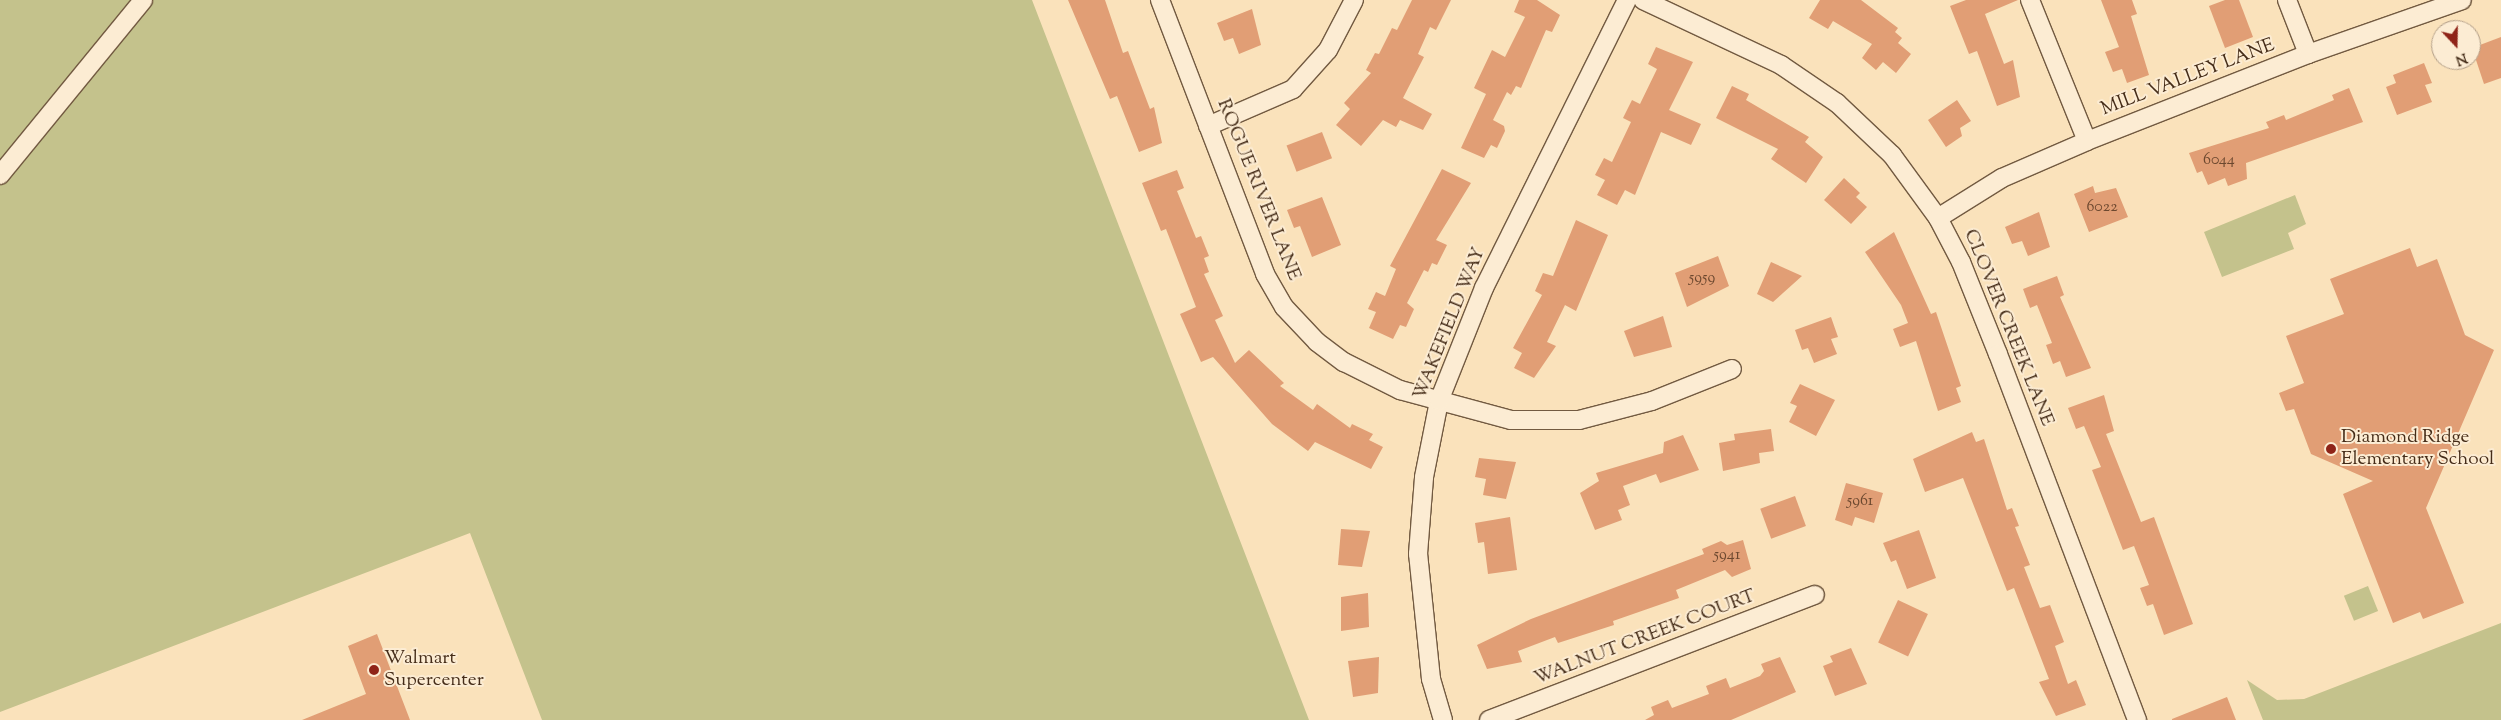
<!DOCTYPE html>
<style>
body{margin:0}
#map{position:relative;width:2501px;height:720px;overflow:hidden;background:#fae2bb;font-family:"Sorts Mill Goudy",serif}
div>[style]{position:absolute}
.green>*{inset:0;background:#c4c28c;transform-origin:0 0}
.building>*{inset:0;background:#e19e75;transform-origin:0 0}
.roads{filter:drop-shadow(1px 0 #725a41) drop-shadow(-1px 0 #725a41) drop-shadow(0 1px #725a41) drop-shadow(0 -1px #725a41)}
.minor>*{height:18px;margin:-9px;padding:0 9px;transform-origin:9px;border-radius:9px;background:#fcecd3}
.dots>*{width:14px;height:14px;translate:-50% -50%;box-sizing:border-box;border:2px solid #fcecd3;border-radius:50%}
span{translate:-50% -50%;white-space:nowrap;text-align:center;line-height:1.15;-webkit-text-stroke:4px #fcecd3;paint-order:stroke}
.number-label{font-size:16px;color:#6c482f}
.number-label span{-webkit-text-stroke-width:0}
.street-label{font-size:19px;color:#452c18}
.poi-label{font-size:19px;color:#452c18}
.left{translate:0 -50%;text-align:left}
.north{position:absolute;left:2431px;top:20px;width:50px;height:50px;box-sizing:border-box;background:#fcecd3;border:1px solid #b39f88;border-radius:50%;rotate:159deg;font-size:14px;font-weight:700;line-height:20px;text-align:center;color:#452c18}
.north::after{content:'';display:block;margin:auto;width:18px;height:22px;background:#8f2418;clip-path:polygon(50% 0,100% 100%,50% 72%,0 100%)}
</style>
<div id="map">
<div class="green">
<div style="clip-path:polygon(0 0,1032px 0,1309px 720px,542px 720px,470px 533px,0 712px)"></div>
<div style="clip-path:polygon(2295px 195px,2306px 224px,2288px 233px,2294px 249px,2222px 277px,2204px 232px)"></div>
<div style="left:2368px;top:586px;width:27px;height:26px;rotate:68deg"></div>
<div style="clip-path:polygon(2501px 623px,2501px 720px,2263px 720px,2247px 680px,2277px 700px,2304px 699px)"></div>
</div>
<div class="building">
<div style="clip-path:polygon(1068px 0,1105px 0,1123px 53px,1128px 51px,1150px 109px,1154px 107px,1162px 143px,1139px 152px,1117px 96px,1110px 99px)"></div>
<div style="clip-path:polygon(1412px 0,1451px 0,1436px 30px,1430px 27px,1418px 54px,1424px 57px,1403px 98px,1432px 114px,1423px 130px,1400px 120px,1396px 127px,1383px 120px,1361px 146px,1336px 125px,1350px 109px,1344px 103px,1371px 73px,1366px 70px,1375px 53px,1379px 54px,1392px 28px,1397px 30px)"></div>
<div style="clip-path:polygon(1519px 0,1537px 0,1560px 15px,1552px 32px,1546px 30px,1521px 88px,1516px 86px,1511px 95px,1507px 92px,1493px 120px,1504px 126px,1505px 131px,1497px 148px,1491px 145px,1484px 158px,1461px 148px,1486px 94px,1474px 88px,1492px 50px,1505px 57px,1525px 17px,1514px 12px)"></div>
<div style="clip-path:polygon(1820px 0,1861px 0,1898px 28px,1895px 32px,1902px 38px,1898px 43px,1911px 54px,1896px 73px,1883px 62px,1876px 70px,1862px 58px,1872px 44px,1833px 21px,1828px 29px,1809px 18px)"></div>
<div style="clip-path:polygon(1966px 0,2018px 0,1985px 14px,2004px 64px,2013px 60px,2020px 97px,1997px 106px,1977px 51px,1969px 54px,1950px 6px)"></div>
<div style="clip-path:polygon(2101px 0,2132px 0,2137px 14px,2131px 16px,2149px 75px,2127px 83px,2122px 69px,2113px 72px,2105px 52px,2119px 47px)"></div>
<div style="clip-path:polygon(2225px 0,2239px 0,2253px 37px,2225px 48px,2209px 6px)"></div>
<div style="clip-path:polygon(1252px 9px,1261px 45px,1239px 54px,1233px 38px,1224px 41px,1217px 23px)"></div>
<div style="clip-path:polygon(2501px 37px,2501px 78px,2484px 84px,2472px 48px)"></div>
<div style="clip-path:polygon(1656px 47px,1693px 62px,1669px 110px,1701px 124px,1691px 145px,1661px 132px,1635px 195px,1625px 190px,1617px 205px,1597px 195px,1605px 180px,1595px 175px,1604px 158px,1612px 162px,1631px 122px,1623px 118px,1632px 100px,1640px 104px,1657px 69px,1648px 64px)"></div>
<div style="clip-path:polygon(2424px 63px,2432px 83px,2425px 85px,2432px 102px,2397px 115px,2386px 87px,2396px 83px,2393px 75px)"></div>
<div style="clip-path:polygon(1732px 86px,1749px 94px,1746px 100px,1809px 137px,1805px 142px,1823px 157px,1806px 183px,1771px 159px,1778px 149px,1716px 118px)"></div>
<div style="clip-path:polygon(2349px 88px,2363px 122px,2246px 163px,2247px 179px,2228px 186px,2225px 178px,2208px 185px,2202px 171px,2197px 173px,2189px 153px,2269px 128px,2266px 122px,2284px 115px,2286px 120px,2334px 100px,2332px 95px)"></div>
<div style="clip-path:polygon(1957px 100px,1971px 121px,1960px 128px,1962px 136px,1946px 147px,1928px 120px)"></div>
<div style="left:1322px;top:132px;width:28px;height:38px;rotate:69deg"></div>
<div style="clip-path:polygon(1442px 169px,1471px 183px,1436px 240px,1447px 245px,1437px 265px,1432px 263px,1428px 272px,1424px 270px,1407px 303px,1414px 309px,1406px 327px,1400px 325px,1393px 339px,1369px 328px,1376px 312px,1368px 309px,1376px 292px,1385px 296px,1396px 269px,1390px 266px)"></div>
<div style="clip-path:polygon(1177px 170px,1184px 188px,1177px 191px,1196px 238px,1201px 236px,1209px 256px,1204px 258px,1209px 272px,1204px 274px,1223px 316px,1215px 320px,1235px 363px,1249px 350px,1284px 383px,1280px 386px,1313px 410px,1317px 404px,1350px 428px,1352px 424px,1373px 434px,1369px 440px,1383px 447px,1371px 469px,1315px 442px,1308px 451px,1272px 424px,1213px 357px,1201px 362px,1180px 314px,1196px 307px,1166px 229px,1161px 231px,1142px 183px)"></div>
<div style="clip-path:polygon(1844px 178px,1860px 193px,1856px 197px,1867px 207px,1851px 224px,1824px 200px)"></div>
<div style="clip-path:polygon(2093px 186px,2095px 193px,2116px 188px,2128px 217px,2089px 232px,2074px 194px)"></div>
<div style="clip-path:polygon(1322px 197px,1341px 245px,1312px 257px,1300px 226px,1294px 228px,1287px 210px)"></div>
<div style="clip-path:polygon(2039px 212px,2050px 247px,2028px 256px,2022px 241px,2012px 244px,2005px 227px)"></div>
<div style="clip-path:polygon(1576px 220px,1608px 235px,1576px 311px,1565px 305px,1547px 342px,1556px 346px,1534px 378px,1514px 368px,1522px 353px,1513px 348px,1542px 295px,1535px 291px,1543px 273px,1553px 276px)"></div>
<div style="clip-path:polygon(1894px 232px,1931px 314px,1936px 312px,1961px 386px,1956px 388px,1961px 402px,1938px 411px,1916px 341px,1900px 347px,1893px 329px,1908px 323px,1901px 305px,1865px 252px)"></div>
<div style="clip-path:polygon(2410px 248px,2417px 267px,2437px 259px,2465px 335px,2494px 350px,2426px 508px,2464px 603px,2423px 619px,2420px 612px,2393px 623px,2343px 494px,2373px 481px,2311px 454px,2294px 409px,2286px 411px,2279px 393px,2304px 383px,2286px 336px,2344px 314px,2330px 279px)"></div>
<div style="clip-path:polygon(1718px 256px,1729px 286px,1687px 307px,1675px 273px)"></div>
<div style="clip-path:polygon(1771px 262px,1802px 276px,1773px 302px,1757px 294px)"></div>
<div style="clip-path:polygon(2057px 276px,2064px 295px,2060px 297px,2091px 368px,2066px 377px,2060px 361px,2053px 364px,2046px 345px,2052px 343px,2037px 305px,2030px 308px,2023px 289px)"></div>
<div style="clip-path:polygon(1663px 316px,1672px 347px,1634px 357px,1624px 331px)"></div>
<div style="clip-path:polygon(1831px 317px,1838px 337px,1831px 339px,1837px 354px,1814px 363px,1808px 348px,1802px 350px,1795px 330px)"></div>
<div style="clip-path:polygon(1800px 384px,1835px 400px,1816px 436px,1789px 422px,1797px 406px,1790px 403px)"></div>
<div style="clip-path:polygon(2104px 395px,2114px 431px,2106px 434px,2141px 522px,2154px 517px,2193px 624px,2164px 635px,2153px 604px,2147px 606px,2140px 588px,2149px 585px,2134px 546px,2123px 550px,2092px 470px,2101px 467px,2084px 426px,2076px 429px,2068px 408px)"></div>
<div style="clip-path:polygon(1771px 429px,1774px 451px,1759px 453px,1760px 463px,1723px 471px,1719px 443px,1735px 440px,1734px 434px)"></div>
<div style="clip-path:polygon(1972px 432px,1976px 442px,1984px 439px,2007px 510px,2012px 508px,2019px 526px,2015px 527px,2030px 565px,2024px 567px,2040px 608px,2050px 605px,2064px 642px,2055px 646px,2068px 684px,2076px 680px,2086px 705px,2056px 716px,2039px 682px,2049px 679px,2014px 588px,2007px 591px,1963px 478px,1925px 492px,1913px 459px)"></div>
<div style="clip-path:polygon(1683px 435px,1699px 470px,1660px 483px,1656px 474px,1623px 486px,1630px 505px,1618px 510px,1622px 520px,1595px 530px,1580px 493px,1599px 481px,1596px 473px,1663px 453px,1664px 442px)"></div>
<div style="clip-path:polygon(1479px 458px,1516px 462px,1506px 499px,1483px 495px,1486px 479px,1475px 477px)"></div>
<div style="clip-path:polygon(1846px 483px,1883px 493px,1874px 523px,1855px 517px,1852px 526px,1835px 520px)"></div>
<div style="left:1795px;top:496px;width:32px;height:37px;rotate:70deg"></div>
<div style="clip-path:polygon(1510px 517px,1517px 570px,1488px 574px,1484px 542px,1478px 543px,1475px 523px)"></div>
<div style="clip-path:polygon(1341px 529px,1370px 531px,1362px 567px,1338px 565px)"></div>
<div style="clip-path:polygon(1919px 530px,1936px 578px,1907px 589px,1896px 560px,1891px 562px,1883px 543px)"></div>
<div style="clip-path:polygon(1743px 540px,1751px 569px,1732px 577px,1725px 570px,1676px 590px,1679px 598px,1613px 621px,1614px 625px,1558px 643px,1555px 637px,1518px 651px,1522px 662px,1487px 669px,1477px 645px,1531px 619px,1704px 554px,1702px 549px,1721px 541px,1727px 545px)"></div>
<div style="clip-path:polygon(1368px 593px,1369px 627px,1341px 631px,1341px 597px)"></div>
<div style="left:1898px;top:600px;width:33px;height:47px;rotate:25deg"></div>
<div style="clip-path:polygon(377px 634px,410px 720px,302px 720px,366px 694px,348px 646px)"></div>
<div style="clip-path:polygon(1851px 648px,1867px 684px,1835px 696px,1823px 666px,1833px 662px,1830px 656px)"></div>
<div style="clip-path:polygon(1379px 657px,1378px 693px,1353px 697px,1348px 661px)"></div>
<div style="clip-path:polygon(1780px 657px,1796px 692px,1731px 720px,1645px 720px,1654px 715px,1651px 707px,1668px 700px,1672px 708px,1709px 694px,1706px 686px,1726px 678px,1730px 688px,1760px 676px,1764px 671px,1761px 664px)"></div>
<div style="clip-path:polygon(2227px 697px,2236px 720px,2172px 720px,2172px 719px)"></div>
</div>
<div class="roads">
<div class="minor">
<div style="left:1160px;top:0;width:293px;rotate:69deg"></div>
<div style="left:1265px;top:274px;width:38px;rotate:60deg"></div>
<div style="left:1284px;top:307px;width:48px;rotate:46.7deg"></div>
<div style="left:1317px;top:342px;width:34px;rotate:37deg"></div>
<div style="left:1344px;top:362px;width:63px;rotate:26.6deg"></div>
<div style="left:1400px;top:390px;width:115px;rotate:15.1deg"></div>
<div style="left:1511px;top:420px;width:68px"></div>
<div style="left:1579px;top:420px;width:75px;rotate:-14.6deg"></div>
<div style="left:1652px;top:401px;width:86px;rotate:-21.8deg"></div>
<div style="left:1643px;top:0;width:153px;rotate:25.2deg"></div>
<div style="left:1781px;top:65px;width:68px;rotate:34.2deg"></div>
<div style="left:1837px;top:103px;width:76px;rotate:43.4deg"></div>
<div style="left:1892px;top:155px;width:78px;rotate:53.9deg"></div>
<div style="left:1938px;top:218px;width:50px;rotate:62.4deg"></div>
<div style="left:1961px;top:262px;width:99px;rotate:68.1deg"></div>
<div style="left:1998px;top:354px;width:392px;rotate:69.2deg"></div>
<div style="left:2030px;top:0;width:152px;rotate:68deg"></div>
<div style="left:2287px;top:0;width:58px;rotate:68.7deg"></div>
<div style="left:1208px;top:126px;width:93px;rotate:-23.5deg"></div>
<div style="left:1293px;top:89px;width:52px;rotate:-48.1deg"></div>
<div style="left:1328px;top:50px;width:56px;rotate:-62.5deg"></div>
<div style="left:0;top:175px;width:226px;rotate:-50.7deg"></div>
<div style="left:1938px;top:218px;width:75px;rotate:-32deg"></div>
<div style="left:2002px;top:178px;width:93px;rotate:-23.5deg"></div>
<div style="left:2087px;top:141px;width:238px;rotate:-21.5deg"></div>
<div style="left:2308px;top:54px;width:163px;rotate:-19.3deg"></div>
<div style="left:1443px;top:720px;width:43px;rotate:-106.3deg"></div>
<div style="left:1431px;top:679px;width:126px;rotate:-95.9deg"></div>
<div style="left:1418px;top:554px;width:77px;rotate:-85.5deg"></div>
<div style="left:1424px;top:477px;width:77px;rotate:-78.8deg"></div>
<div style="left:1439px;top:401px;width:122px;rotate:-68.3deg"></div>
<div style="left:1484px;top:288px;width:322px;rotate:-63.6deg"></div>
<div style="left:1489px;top:720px;width:349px;rotate:-21deg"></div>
</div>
</div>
<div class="dots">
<div style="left:2331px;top:449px;background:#8f2418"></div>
<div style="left:374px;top:670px;background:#8f2418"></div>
</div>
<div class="number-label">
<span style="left:2219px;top:161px">6044</span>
<span style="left:2102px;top:208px">6022</span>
<span style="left:1702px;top:279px">5959</span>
<span style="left:1860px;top:502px">5961</span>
<span style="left:1727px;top:556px">5941</span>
</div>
<div class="street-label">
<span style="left:2188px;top:78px;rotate:-21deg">MILL VALLEY LANE</span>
<span style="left:1258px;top:190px;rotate:68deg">ROGUE RIVER LANE</span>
<span style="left:1450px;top:324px;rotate:-68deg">WAKEFIELD WAY</span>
<span style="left:2008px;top:328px;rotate:68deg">CLOVER CREEK LANE</span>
<span style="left:1645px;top:638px;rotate:-21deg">WALNUT CREEK COURT</span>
</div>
<div class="poi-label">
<span class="left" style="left:2341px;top:449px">Diamond Ridge<br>Elementary School</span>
<span class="left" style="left:384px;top:670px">Walmart<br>Supercenter</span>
</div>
<div class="north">N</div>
</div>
